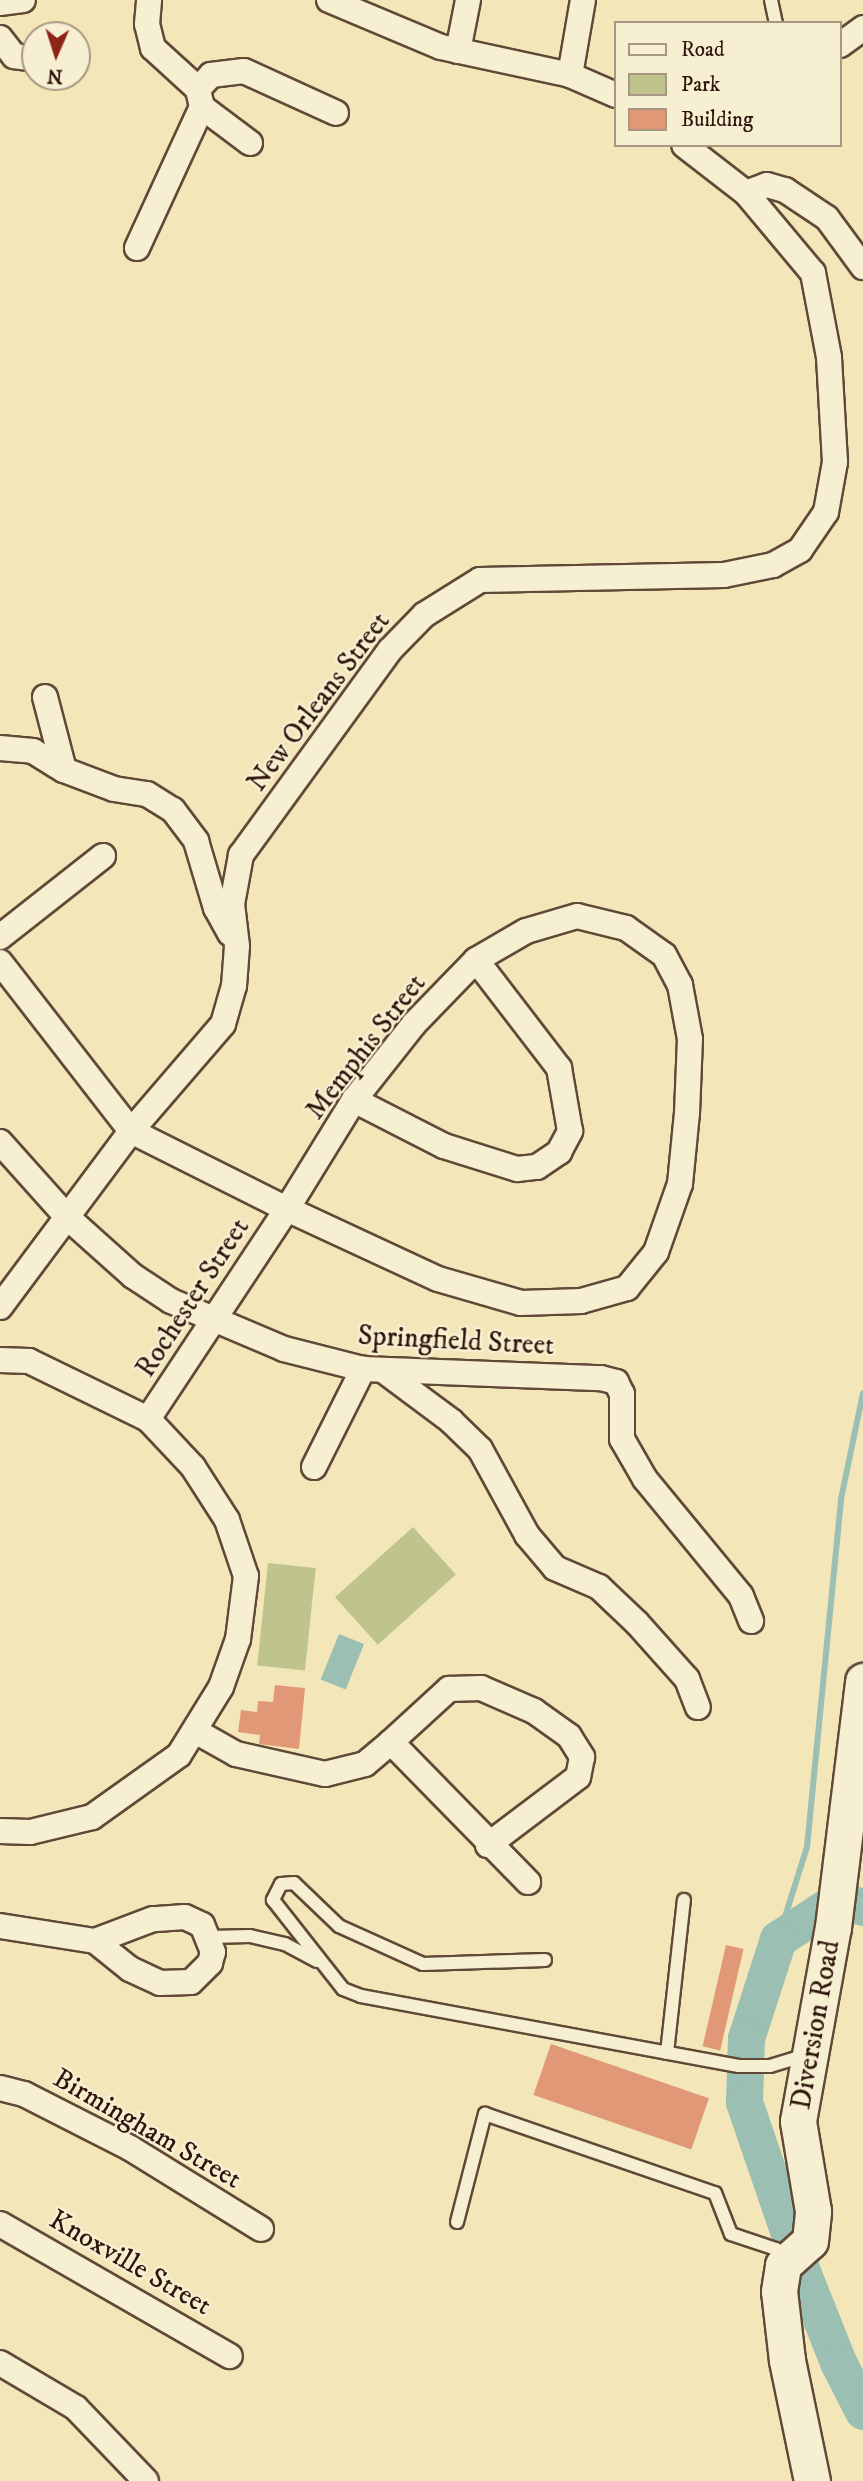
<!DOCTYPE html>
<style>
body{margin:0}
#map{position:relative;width:863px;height:2481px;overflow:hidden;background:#f3e6b9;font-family:"IM FELL DW Pica",serif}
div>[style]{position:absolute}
.green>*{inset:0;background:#bfc48c;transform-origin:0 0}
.water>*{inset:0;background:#9bbfb2;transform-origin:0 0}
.stream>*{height:6px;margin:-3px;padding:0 3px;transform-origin:3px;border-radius:3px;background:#9bbfb2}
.river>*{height:37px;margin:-18.5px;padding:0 18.5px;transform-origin:18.5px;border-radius:18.5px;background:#9bbfb2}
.building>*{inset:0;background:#e19877;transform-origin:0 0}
.roads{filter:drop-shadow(2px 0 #604937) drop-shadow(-2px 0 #604937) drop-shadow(0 2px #604937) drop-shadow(0 -2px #604937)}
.lane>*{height:12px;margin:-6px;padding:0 6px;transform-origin:6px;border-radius:6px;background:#f7efd2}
.street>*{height:24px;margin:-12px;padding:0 12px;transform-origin:12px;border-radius:12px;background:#f7efd2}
.secondary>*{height:35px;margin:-17.5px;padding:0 17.5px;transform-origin:17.5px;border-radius:17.5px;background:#f7efd2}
span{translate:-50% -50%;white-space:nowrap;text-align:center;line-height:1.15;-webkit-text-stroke:5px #f7efd2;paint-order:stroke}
.street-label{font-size:28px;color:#2f150c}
.legend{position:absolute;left:614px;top:21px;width:228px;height:126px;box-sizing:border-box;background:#f7efd2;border:2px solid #a79883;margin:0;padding:9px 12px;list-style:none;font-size:21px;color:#2f150c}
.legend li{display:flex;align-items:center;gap:14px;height:35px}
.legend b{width:35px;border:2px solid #a79883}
.north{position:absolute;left:21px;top:21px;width:70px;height:70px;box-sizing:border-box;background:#f7efd2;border:2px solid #a79883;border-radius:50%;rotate:183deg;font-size:19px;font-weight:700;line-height:28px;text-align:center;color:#2f150c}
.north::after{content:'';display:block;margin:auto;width:24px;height:32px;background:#8f2418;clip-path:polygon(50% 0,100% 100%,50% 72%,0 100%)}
</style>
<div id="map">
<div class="green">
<div style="left:413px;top:1527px;width:64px;height:105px;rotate:48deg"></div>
<div style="left:268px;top:1563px;width:48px;height:103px;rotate:6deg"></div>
</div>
<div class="water">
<div style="left:339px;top:1634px;width:27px;height:49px;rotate:22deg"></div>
</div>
<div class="stream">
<div style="left:778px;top:1939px;width:96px;rotate:-72.5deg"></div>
<div style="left:807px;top:1847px;width:350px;rotate:-84.4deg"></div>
<div style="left:841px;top:1499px;width:108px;rotate:-78.3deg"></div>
</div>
<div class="river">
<div style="left:846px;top:1902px;width:18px;rotate:16deg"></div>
<div style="left:831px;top:1904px;width:64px;rotate:146.6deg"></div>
<div style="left:778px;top:1939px;width:104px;rotate:107.9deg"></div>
<div style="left:746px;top:2038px;width:64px;rotate:91.8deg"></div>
<div style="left:744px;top:2102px;width:182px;rotate:71.1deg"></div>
<div style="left:803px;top:2274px;width:95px;rotate:68.3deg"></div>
<div style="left:838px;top:2362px;width:55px;rotate:63deg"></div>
</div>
<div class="building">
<div style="clip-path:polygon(275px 1685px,305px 1688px,299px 1749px,259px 1744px,260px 1735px,238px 1732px,241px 1710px,257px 1712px,258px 1701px,273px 1702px)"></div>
<div style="left:726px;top:1945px;width:18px;height:104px;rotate:13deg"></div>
<div style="left:551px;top:2044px;width:167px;height:54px;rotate:19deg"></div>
</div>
<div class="roads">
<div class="lane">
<div style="left:771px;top:0;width:24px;rotate:78deg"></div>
<div style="left:210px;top:1937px;width:40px;rotate:-1.4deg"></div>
<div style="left:250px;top:1936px;width:36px;rotate:13deg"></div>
<div style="left:285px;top:1944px;width:36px;rotate:28deg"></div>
<div style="left:545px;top:1960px;width:122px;rotate:178.1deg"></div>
<div style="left:423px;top:1964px;width:92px;rotate:-155.7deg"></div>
<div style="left:339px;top:1926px;width:62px;rotate:-136.3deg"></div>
<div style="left:294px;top:1883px;width:13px;rotate:176deg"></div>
<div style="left:281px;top:1884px;width:18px;rotate:117deg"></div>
<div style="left:273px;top:1900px;width:113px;rotate:51.8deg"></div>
<div style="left:343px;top:1989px;width:19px;rotate:21deg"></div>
<div style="left:361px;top:1996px;width:384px;rotate:10.5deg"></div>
<div style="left:739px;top:2066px;width:31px"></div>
<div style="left:770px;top:2066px;width:37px;rotate:-17deg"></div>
<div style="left:667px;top:2053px;width:154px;rotate:-83.7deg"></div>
<div style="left:457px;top:2222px;width:112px;rotate:-75.5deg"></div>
<div style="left:485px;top:2114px;width:243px;rotate:19deg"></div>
<div style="left:715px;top:2193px;width:44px;rotate:68.7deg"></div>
<div style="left:731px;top:2234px;width:47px;rotate:18.4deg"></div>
<div style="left:776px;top:2249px;width:14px;rotate:65deg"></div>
</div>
<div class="street">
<div style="left:329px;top:0;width:121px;rotate:22.8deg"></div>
<div style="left:441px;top:47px;width:132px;rotate:12.2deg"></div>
<div style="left:570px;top:75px;width:50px;rotate:23.5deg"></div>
<div style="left:0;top:3px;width:23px;rotate:-7deg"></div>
<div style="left:0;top:38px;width:23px;rotate:52deg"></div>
<div style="left:14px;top:56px;width:21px;rotate:8deg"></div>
<div style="left:840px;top:45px;width:29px;rotate:-36deg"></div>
<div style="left:458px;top:51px;width:52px;rotate:-78.9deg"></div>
<div style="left:570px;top:75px;width:76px;rotate:-80.2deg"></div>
<div style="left:198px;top:89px;width:19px;rotate:-47deg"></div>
<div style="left:211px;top:75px;width:33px;rotate:-7deg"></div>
<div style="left:244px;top:71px;width:101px;rotate:24.5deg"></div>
<div style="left:202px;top:107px;width:60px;rotate:36.9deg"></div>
<div style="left:746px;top:193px;width:22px;rotate:-21deg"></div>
<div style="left:767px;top:185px;width:19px;rotate:16deg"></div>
<div style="left:785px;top:190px;width:50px;rotate:33.7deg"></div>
<div style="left:827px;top:218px;width:61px;rotate:53.7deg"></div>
<div style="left:137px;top:248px;width:155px;rotate:-65.3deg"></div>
<div style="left:202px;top:107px;width:18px;rotate:-103deg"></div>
<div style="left:198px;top:89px;width:61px;rotate:-137.7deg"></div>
<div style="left:153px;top:48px;width:25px;rotate:-104deg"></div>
<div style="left:147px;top:24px;width:24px;rotate:-85deg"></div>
<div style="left:45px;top:697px;width:75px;rotate:75.4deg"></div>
<div style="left:0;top:748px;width:33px;rotate:5deg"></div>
<div style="left:33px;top:751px;width:36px;rotate:32deg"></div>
<div style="left:64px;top:770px;width:53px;rotate:20.8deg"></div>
<div style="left:114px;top:789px;width:33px;rotate:9deg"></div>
<div style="left:147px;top:794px;width:31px;rotate:32deg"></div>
<div style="left:173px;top:810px;width:39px;rotate:53deg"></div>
<div style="left:196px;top:841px;width:70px;rotate:73.4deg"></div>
<div style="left:216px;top:908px;width:29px;rotate:61deg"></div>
<div style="left:0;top:937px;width:131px;rotate:-38.2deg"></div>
<div style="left:0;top:962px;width:214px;rotate:52.2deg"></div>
<div style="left:131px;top:1131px;width:174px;rotate:26.6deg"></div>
<div style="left:287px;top:1209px;width:166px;rotate:24.9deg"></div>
<div style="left:438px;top:1279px;width:86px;rotate:16.1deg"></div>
<div style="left:521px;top:1303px;width:60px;rotate:-1.9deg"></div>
<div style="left:581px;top:1301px;width:48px;rotate:-15.8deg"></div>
<div style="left:627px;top:1288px;width:46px;rotate:-51.1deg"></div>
<div style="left:656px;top:1252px;width:72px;rotate:-70.6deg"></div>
<div style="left:680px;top:1184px;width:71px;rotate:-84.4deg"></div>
<div style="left:687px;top:1113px;width:74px;rotate:-87.7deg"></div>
<div style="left:690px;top:1039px;width:55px;rotate:-100.5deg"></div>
<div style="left:680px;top:985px;width:34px;rotate:-118deg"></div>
<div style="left:664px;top:955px;width:47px;rotate:-144.6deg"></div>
<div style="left:626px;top:928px;width:50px;rotate:-166.2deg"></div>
<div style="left:577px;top:916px;width:53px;rotate:163.6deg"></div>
<div style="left:526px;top:931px;width:58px;rotate:149.9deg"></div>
<div style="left:476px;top:960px;width:89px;rotate:134.1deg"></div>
<div style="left:414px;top:1024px;width:97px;rotate:128.3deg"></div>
<div style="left:354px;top:1100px;width:128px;rotate:121.6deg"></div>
<div style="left:287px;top:1209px;width:252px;rotate:123.5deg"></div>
<div style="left:354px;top:1100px;width:101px;rotate:27.1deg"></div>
<div style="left:444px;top:1146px;width:77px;rotate:17.5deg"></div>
<div style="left:517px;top:1169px;width:20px;rotate:-6deg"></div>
<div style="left:537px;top:1167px;width:27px;rotate:-34deg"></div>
<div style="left:559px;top:1152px;width:24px;rotate:-62deg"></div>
<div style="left:570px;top:1131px;width:64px;rotate:-99.9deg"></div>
<div style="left:559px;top:1068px;width:136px;rotate:-127.5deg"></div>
<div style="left:0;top:1142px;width:101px;rotate:48.2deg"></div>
<div style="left:67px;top:1217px;width:89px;rotate:41.8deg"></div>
<div style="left:133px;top:1276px;width:45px;rotate:33.3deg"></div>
<div style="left:171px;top:1301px;width:123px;rotate:23deg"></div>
<div style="left:284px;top:1349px;width:81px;rotate:14.2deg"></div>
<div style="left:363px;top:1369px;width:238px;rotate:2.2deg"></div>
<div style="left:601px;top:1378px;width:16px;rotate:15deg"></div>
<div style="left:616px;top:1382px;width:13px;rotate:63deg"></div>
<div style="left:622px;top:1394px;width:45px;rotate:90deg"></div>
<div style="left:622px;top:1439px;width:46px;rotate:60.1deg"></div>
<div style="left:645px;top:1479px;width:151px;rotate:50.6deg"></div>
<div style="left:741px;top:1596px;width:27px;rotate:68deg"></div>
<div style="left:0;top:1307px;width:219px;rotate:-53.3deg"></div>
<div style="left:131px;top:1131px;width:141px;rotate:-49.3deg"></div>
<div style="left:223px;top:1024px;width:40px;rotate:-74deg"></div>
<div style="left:234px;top:986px;width:40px;rotate:-85.7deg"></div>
<div style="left:237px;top:946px;width:42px;rotate:-96.8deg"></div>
<div style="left:232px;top:904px;width:50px;rotate:-79.6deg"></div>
<div style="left:241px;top:855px;width:253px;rotate:-54deg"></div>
<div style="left:390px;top:650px;width:49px;rotate:-45.8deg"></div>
<div style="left:424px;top:615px;width:66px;rotate:-32deg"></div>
<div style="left:480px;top:580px;width:244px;rotate:-1.2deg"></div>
<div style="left:724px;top:575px;width:50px;rotate:-11.5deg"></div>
<div style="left:773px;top:565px;width:31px;rotate:-29deg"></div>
<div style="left:800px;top:550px;width:46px;rotate:-55.6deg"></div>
<div style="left:826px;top:512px;width:51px;rotate:-79.8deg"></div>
<div style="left:835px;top:462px;width:105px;rotate:-93.3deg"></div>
<div style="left:829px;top:357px;width:86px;rotate:-100.8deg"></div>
<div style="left:813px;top:273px;width:104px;rotate:-129.9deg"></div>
<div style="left:746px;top:193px;width:78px;rotate:-142.3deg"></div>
<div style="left:0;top:1360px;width:29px;rotate:2deg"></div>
<div style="left:29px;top:1361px;width:132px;rotate:26deg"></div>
<div style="left:148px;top:1419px;width:66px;rotate:46.8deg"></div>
<div style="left:193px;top:1467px;width:63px;rotate:57.3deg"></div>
<div style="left:227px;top:1520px;width:59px;rotate:71.3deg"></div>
<div style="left:246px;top:1576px;width:64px;rotate:97.2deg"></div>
<div style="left:238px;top:1639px;width:51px;rotate:109.5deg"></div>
<div style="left:221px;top:1687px;width:80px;rotate:121.7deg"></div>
<div style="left:179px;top:1755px;width:107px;rotate:144.5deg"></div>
<div style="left:92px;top:1817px;width:64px;rotate:166.4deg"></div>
<div style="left:30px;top:1832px;width:30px;rotate:-178deg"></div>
<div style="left:384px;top:1371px;width:84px;rotate:36.7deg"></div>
<div style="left:451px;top:1421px;width:40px;rotate:44deg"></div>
<div style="left:480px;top:1449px;width:98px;rotate:61.3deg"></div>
<div style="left:527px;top:1535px;width:43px;rotate:49.7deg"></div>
<div style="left:555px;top:1568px;width:48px;rotate:23.4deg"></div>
<div style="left:599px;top:1587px;width:52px;rotate:43.5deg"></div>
<div style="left:637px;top:1623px;width:75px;rotate:48.2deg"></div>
<div style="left:687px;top:1679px;width:30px;rotate:69deg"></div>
<div style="left:314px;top:1467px;width:110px;rotate:-63.4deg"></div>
<div style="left:197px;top:1732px;width:45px;rotate:29.4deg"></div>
<div style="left:236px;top:1754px;width:91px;rotate:12.7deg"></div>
<div style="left:325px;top:1774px;width:41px;rotate:-14deg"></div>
<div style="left:365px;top:1764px;width:34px;rotate:-40deg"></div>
<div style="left:391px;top:1742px;width:196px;rotate:45.6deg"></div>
<div style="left:391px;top:1742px;width:79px;rotate:-42.4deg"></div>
<div style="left:449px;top:1689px;width:32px;rotate:-2deg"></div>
<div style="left:481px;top:1688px;width:58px;rotate:23.5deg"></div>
<div style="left:534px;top:1711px;width:43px;rotate:35.5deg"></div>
<div style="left:569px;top:1736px;width:25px;rotate:58deg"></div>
<div style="left:582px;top:1757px;width:20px;rotate:101deg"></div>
<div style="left:578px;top:1777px;width:113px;rotate:142.9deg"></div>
<div style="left:0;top:1926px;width:96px;rotate:9deg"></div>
<div style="left:95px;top:1941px;width:45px;rotate:38.7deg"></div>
<div style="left:130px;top:1969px;width:33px;rotate:25deg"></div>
<div style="left:160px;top:1983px;width:31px;rotate:-2deg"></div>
<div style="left:191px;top:1982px;width:27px;rotate:-45deg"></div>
<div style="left:210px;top:1963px;width:11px;rotate:-75deg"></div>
<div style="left:213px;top:1952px;width:29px;rotate:-112deg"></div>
<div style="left:202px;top:1925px;width:19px;rotate:-155deg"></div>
<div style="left:185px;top:1917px;width:32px;rotate:176deg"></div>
<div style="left:153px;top:1919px;width:62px;rotate:159.2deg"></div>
<div style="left:0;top:2088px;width:25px;rotate:14deg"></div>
<div style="left:24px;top:2094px;width:119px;rotate:27deg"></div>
<div style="left:130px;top:2148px;width:154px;rotate:31.7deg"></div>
<div style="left:0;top:2224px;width:265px;rotate:29.9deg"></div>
<div style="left:0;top:2363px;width:88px;rotate:30.6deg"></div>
<div style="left:76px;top:2408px;width:101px;rotate:46.2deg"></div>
</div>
<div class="secondary">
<div style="left:812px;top:2481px;width:124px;rotate:-101.7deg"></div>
<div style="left:787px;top:2360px;width:69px;rotate:-96.6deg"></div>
<div style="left:779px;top:2291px;width:26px;rotate:-81deg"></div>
<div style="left:783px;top:2265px;width:36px;rotate:-42deg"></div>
<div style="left:810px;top:2241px;width:30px;rotate:-84deg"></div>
<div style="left:813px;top:2211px;width:91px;rotate:-99.5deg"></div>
<div style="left:798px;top:2121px;width:197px;rotate:-79.8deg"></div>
<div style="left:833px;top:1927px;width:248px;rotate:-83deg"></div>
</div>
</div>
<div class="street-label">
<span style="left:319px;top:702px;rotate:-53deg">New Orleans Street</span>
<span style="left:366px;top:1047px;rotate:-52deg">Memphis Street</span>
<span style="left:193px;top:1298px;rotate:-57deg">Rochester Street</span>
<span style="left:456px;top:1341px;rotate:3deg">Springfield Street</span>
<span style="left:816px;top:2025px;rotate:-80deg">Diversion Road</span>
<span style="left:147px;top:2129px;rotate:30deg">Birmingham Street</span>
<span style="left:130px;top:2263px;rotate:30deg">Knoxville Street</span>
</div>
<ul class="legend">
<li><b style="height:9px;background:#f7efd2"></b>Road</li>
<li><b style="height:19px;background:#bfc48c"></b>Park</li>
<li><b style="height:19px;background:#e19877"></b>Building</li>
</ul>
<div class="north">N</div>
</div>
